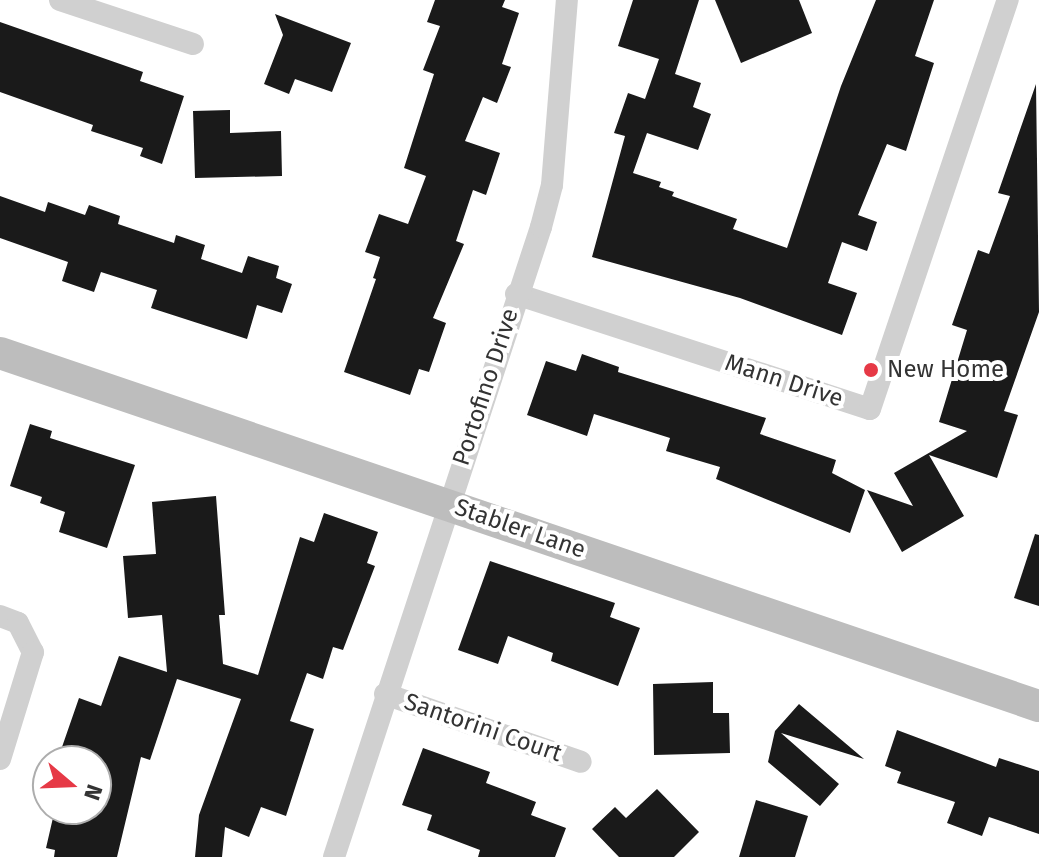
<!DOCTYPE html>
<style>
body{margin:0}
#map{position:relative;width:1039px;height:857px;overflow:hidden;background:#fff;font-family:"Fira Sans",sans-serif}
div>[style]{position:absolute}
.building>*{inset:0;background:#1a1a1a}
.street>*{height:22px;margin:-11px;padding:0 11px;transform-origin:11px;border-radius:11px;background:#d0d0d0}
.secondary>*{height:32px;margin:-16px;padding:0 16px;transform-origin:16px;border-radius:16px;background:#bdbdbd}
.dots>*{width:22px;height:22px;translate:-50% -50%;box-sizing:border-box;border:4px solid #fff;border-radius:50%}
span{translate:-50% -50%;white-space:nowrap;text-align:center;line-height:1.15;-webkit-text-stroke:8px #fff;paint-order:stroke}
.poi-label{font-size:24px;color:#333}
.left{translate:0 -50%;text-align:left}
.street-label{font-size:24px;color:#333}
.north{position:absolute;left:32px;top:745px;width:80px;height:80px;box-sizing:border-box;background:#fff;border:2px solid #adadad;border-radius:50%;rotate:109deg;font-size:22px;font-weight:700;line-height:32px;text-align:center;color:#333}
.north::after{content:'';display:block;margin:auto;width:28px;height:36px;background:#e63946;clip-path:polygon(50% 0,100% 100%,50% 72%,0 100%)}
</style>
<div id="map">
<div class="building">
<div style="clip-path:polygon(435px 0,505px 0,502px 7px,519px 13px,502px 64px,511px 67px,497px 103px,483px 97px,465px 141px,500px 153px,486px 195px,473px 190px,456px 241px,464px 244px,433px 318px,446px 323px,429px 372px,419px 369px,410px 395px,344px 372px,376px 279px,373px 278px,380px 257px,365px 252px,379px 214px,408px 224px,426px 176px,404px 168px,434px 74px,423px 70px,440px 26px,427px 22px)"></div>
<div style="clip-path:polygon(633px 0,699px 0,675px 74px,701px 83px,693px 107px,711px 114px,698px 150px,647px 133px,633px 173px,661px 182px,659px 187px,674px 192px,672px 196px,737px 219px,733px 229px,787px 248px,841px 86px,876px 0,934px 0,915px 56px,934px 63px,906px 151px,887px 144px,858px 215px,877px 222px,867px 251px,842px 242px,828px 283px,857px 293px,842px 335px,740px 298px,592px 257px,625px 136px,614px 133px,628px 93px,645px 99px,659px 59px,618px 46px)"></div>
<div style="clip-path:polygon(715px 0,799px 0,812px 33px,741px 63px)"></div>
<div style="clip-path:polygon(275px 14px,351px 43px,332px 92px,295px 79px,289px 94px,264px 84px,283px 35px)"></div>
<div style="clip-path:polygon(0 22px,143px 72px,140px 81px,184px 96px,162px 164px,140px 156px,143px 148px,91px 131px,93px 125px,0 92px)"></div>
<div style="clip-path:polygon(1036px 84px,1039px 312px,1004px 411px,1018px 415px,997px 478px,929px 455px,964px 516px,902px 552px,867px 490px,913px 506px,894px 473px,967px 431px,939px 422px,967px 330px,952px 325px,978px 250px,989px 254px,1010px 196px,998px 193px)"></div>
<div style="clip-path:polygon(230px 110px,230px 133px,281px 131px,282px 176px,195px 178px,193px 111px)"></div>
<div style="clip-path:polygon(0 196px,45px 212px,48px 202px,85px 215px,89px 205px,120px 216px,118px 224px,174px 243px,176px 235px,205px 245px,201px 259px,242px 273px,248px 256px,279px 266px,276px 278px,292px 284px,282px 313px,257px 305px,247px 339px,151px 308px,157px 290px,101px 272px,94px 292px,62px 281px,68px 262px,0 238px)"></div>
<div style="clip-path:polygon(582px 354px,619px 367px,618px 372px,766px 418px,760px 434px,836px 460px,832px 473px,865px 490px,850px 533px,716px 479px,720px 467px,666px 451px,670px 438px,594px 414px,587px 436px,527px 415px,546px 361px,576px 371px)"></div>
<div style="clip-path:polygon(30px 424px,52px 431px,50px 438px,135px 465px,107px 548px,59px 532px,65px 512px,40px 503px,42px 497px,10px 486px)"></div>
<div style="clip-path:polygon(216px 496px,225px 615px,219px 615px,223px 664px,258px 675px,300px 537px,314px 542px,324px 513px,378px 532px,367px 563px,375px 566px,343px 650px,333px 647px,323px 679px,307px 673px,290px 721px,314px 729px,286px 816px,261px 807px,249px 837px,225px 827px,222px 857px,195px 857px,199px 815px,241px 699px,177px 679px,150px 760px,141px 757px,117px 857px,54px 857px,55px 850px,46px 848px,55px 809px,96px 809px,96px 758px,62px 747px,79px 698px,101px 706px,119px 656px,167px 672px,162px 615px,128px 618px,123px 556px,156px 554px,152px 502px)"></div>
<div style="clip-path:polygon(1035px 534px,1039px 535px,1039px 606px,1014px 598px)"></div>
<div style="clip-path:polygon(490px 561px,615px 603px,610px 617px,640px 628px,618px 686px,551px 661px,553px 653px,508px 636px,498px 664px,458px 650px)"></div>
<div style="clip-path:polygon(713px 682px,713px 713px,729px 713px,730px 753px,654px 755px,653px 684px)"></div>
<div style="clip-path:polygon(799px 704px,864px 759px,781px 733px,839px 784px,820px 806px,768px 762px,775px 731px)"></div>
<div style="clip-path:polygon(897px 730px,996px 767px,999px 758px,1039px 771px,1039px 834px,989px 817px,982px 836px,947px 823px,955px 802px,897px 783px,901px 772px,885px 766px)"></div>
<div style="clip-path:polygon(423px 748px,490px 772px,486px 783px,536px 802px,531px 815px,566px 828px,555px 857px,478px 857px,480px 850px,427px 830px,432px 815px,402px 805px)"></div>
<div style="clip-path:polygon(657px 789px,699px 832px,674px 857px,619px 857px,592px 829px,615px 807px,626px 818px)"></div>
<div style="clip-path:polygon(756px 800px,808px 816px,795px 857px,739px 857px)"></div>
</div>
<div class="street">
<div style="left:60px;top:0;width:140px;rotate:18.3deg"></div>
<div style="left:516px;top:294px;width:372px;rotate:18deg"></div>
<div style="left:870px;top:409px;width:432px;rotate:-71.4deg"></div>
<div style="left:0;top:616px;width:19px;rotate:21deg"></div>
<div style="left:18px;top:623px;width:33px;rotate:63deg"></div>
<div style="left:33px;top:652px;width:112px;rotate:107.1deg"></div>
<div style="left:385px;top:694px;width:207px;rotate:19.1deg"></div>
<div style="left:334px;top:857px;width:663px;rotate:-71.81deg"></div>
<div style="left:541px;top:227px;width:43px;rotate:-75.3deg"></div>
<div style="left:552px;top:185px;width:186px;rotate:-85.4deg"></div>
</div>
<div class="secondary">
<div style="left:0;top:353px;width:1097px;rotate:18.77deg"></div>
</div>
<div class="dots">
<div style="left:871px;top:370px;background:#e63946"></div>
</div>
<div class="poi-label">
<span class="left" style="left:887px;top:370px">New Home</span>
</div>
<div class="street-label">
<span style="left:784px;top:381px;rotate:18deg">Mann Drive</span>
<span style="left:486px;top:387px;rotate:-72deg">Portofino Drive</span>
<span style="left:520px;top:529px;rotate:19deg">Stabler Lane</span>
<span style="left:483px;top:728px;rotate:19deg">Santorini Court</span>
</div>
<div class="north">N</div>
</div>
